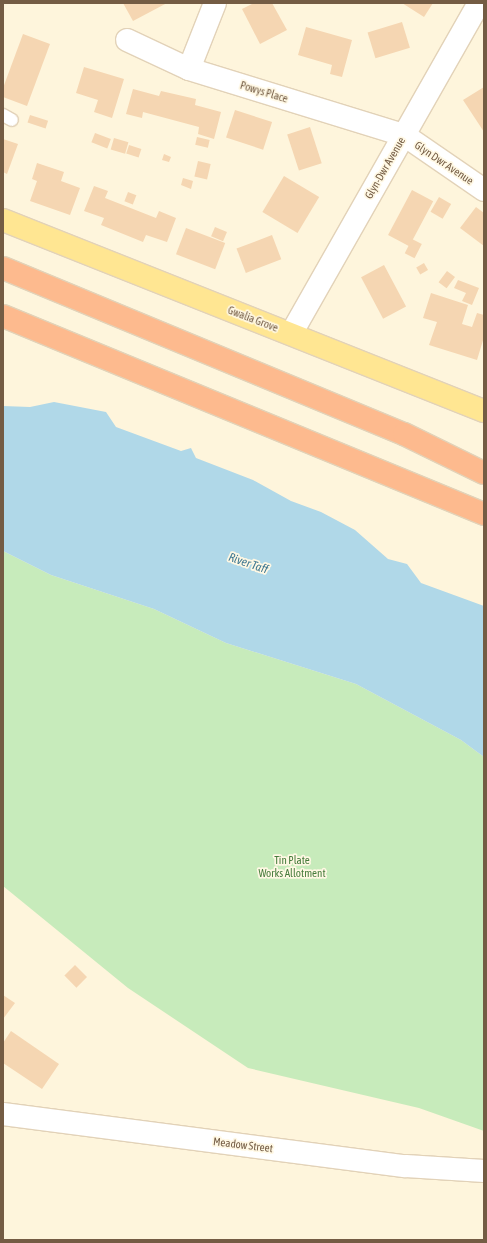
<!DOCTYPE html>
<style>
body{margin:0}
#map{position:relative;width:487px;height:1243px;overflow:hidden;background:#fef5dc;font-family:"Asap Condensed",sans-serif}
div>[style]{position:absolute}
.green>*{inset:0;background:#c7ebbb}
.water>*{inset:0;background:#b0d8e8}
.building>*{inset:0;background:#f5d6b2;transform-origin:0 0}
.roads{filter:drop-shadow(1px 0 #e2d2b8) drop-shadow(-1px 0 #e2d2b8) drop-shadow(0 1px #e2d2b8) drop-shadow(0 -1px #e2d2b8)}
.lane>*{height:12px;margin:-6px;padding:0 6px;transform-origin:6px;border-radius:6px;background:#fff}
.street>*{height:22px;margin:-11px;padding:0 11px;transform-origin:11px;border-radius:11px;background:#fff}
.primary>*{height:22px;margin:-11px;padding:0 11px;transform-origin:11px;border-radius:11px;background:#ffe692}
.highway>*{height:22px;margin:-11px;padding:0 11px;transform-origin:11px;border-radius:11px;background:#fdba8e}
span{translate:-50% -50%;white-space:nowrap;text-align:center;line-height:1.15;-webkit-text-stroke:3.5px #fff8e4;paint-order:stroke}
.street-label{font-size:11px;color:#745c44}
.park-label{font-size:11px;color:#457b3b}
.water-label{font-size:12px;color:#3f7891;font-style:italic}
.frame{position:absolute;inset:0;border:4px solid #745c44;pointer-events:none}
</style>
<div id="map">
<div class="green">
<div style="clip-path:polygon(3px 551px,51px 575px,154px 609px,226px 643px,356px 684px,461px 740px,484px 757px,484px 1131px,419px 1108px,248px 1068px,128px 988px,3px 886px)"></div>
</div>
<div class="water">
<div style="clip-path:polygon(54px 402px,106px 412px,116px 427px,181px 451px,191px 448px,196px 458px,253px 480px,291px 501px,321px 512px,355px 530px,388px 559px,407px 564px,421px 583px,484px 606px,484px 757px,461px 740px,356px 684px,226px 643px,154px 609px,51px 575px,3px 551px,3px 406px,30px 407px)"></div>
</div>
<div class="building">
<div style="clip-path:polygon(123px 3px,167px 3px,133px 21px)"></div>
<div style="clip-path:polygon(254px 3px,272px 3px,287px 30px,260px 44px,242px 9px)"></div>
<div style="clip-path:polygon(402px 3px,433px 3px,424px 17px)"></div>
<div style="left:402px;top:22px;width:27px;height:36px;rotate:73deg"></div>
<div style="clip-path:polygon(306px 27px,352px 40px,342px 77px,330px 74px,332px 65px,298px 55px)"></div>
<div style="clip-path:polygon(23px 34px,50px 44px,27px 106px,3px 97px,3px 88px)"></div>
<div style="clip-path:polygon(84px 67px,124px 79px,112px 118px,94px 112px,98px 100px,76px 93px)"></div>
<div style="clip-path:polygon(484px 87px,484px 132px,463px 100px)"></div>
<div style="clip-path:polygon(133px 89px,159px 96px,161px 91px,196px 99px,195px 105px,221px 112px,214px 139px,198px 134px,199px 127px,143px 112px,142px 118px,126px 114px)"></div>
<div style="left:235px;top:110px;width:39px;height:29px;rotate:18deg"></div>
<div style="left:30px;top:115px;width:19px;height:8px;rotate:18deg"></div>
<div style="left:310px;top:127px;width:38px;height:24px;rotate:72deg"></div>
<div style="left:95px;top:133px;width:17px;height:10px;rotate:21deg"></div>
<div style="left:197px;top:137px;width:13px;height:8px;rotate:13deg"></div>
<div style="left:114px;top:138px;width:15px;height:12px;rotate:16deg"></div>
<div style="clip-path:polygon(3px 139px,18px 144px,7px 174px,3px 172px)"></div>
<div style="left:129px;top:145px;width:13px;height:9px;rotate:18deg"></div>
<div style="clip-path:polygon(164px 154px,171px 157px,169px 162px,162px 160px)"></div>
<div style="left:198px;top:161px;width:13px;height:16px;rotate:13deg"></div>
<div style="clip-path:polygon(37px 163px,64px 172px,61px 181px,80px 188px,70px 215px,30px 201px,37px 181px,32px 179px)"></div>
<div style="left:284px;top:176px;width:41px;height:42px;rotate:31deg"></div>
<div style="clip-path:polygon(183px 178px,193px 181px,191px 189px,181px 185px)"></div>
<div style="clip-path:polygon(94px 186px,108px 191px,105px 198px,156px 218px,159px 211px,176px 218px,167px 242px,146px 235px,143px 242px,101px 225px,104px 218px,84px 211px)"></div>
<div style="left:412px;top:190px;width:24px;height:51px;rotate:28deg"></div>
<div style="left:128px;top:192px;width:9px;height:10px;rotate:21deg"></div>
<div style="left:439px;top:197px;width:14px;height:17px;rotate:30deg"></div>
<div style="clip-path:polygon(476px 207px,484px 213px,484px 246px,460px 228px)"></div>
<div style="left:215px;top:227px;width:13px;height:10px;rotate:23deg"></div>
<div style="left:186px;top:228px;width:42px;height:28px;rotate:21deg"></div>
<div style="left:272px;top:235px;width:26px;height:38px;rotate:69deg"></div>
<div style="left:412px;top:239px;width:11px;height:16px;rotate:27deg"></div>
<div style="left:424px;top:263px;width:8px;height:9px;rotate:60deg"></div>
<div style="left:384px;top:265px;width:47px;height:26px;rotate:62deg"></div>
<div style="left:447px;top:271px;width:10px;height:14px;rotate:37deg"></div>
<div style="clip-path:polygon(458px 280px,479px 288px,472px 305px,462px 301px,466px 293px,454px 288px)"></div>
<div style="clip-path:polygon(431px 293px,468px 305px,462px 324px,472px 327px,477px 313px,484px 315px,484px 337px,477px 360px,429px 345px,437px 322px,423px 318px)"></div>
<div style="left:75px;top:965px;width:17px;height:15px;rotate:45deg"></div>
<div style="clip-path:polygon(3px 995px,15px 1003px,3px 1019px)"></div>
<div style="clip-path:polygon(11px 1031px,59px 1064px,42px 1089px,3px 1063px,3px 1043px)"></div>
</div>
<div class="roads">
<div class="lane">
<div style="left:3px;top:115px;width:10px;rotate:29deg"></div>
</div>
<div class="street">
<div style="left:127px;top:40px;width:68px;rotate:25.1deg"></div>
<div style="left:189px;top:69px;width:225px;rotate:17.1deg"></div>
<div style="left:404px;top:135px;width:97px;rotate:34.5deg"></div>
<div style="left:189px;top:69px;width:71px;rotate:-68.5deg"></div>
<div style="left:291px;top:334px;width:381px;rotate:-60.4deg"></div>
<div style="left:3px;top:1114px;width:406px;rotate:7.4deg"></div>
<div style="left:406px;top:1166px;width:78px;rotate:3.7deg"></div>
</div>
<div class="primary">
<div style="left:3px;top:220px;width:518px;rotate:21.66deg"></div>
</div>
<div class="highway">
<div style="left:3px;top:268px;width:434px;rotate:22.5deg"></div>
<div style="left:404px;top:434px;width:89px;rotate:26deg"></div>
<div style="left:3px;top:316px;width:520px;rotate:22.37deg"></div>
</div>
</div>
<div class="street-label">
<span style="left:264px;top:92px;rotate:17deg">Powys Place</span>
<span style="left:444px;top:163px;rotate:34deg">Glyn Dwr Avenue</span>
<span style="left:385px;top:168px;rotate:-60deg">Glyn-Dwr Avenue</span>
<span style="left:253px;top:319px;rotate:21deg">Gwalia Grove</span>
<span style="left:243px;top:1145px;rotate:7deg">Meadow Street</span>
</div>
<div class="park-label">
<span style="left:292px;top:867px">Tin Plate<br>Works Allotment</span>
</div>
<div class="water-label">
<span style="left:248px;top:564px;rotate:19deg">River Taff</span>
</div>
<div class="frame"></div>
</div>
